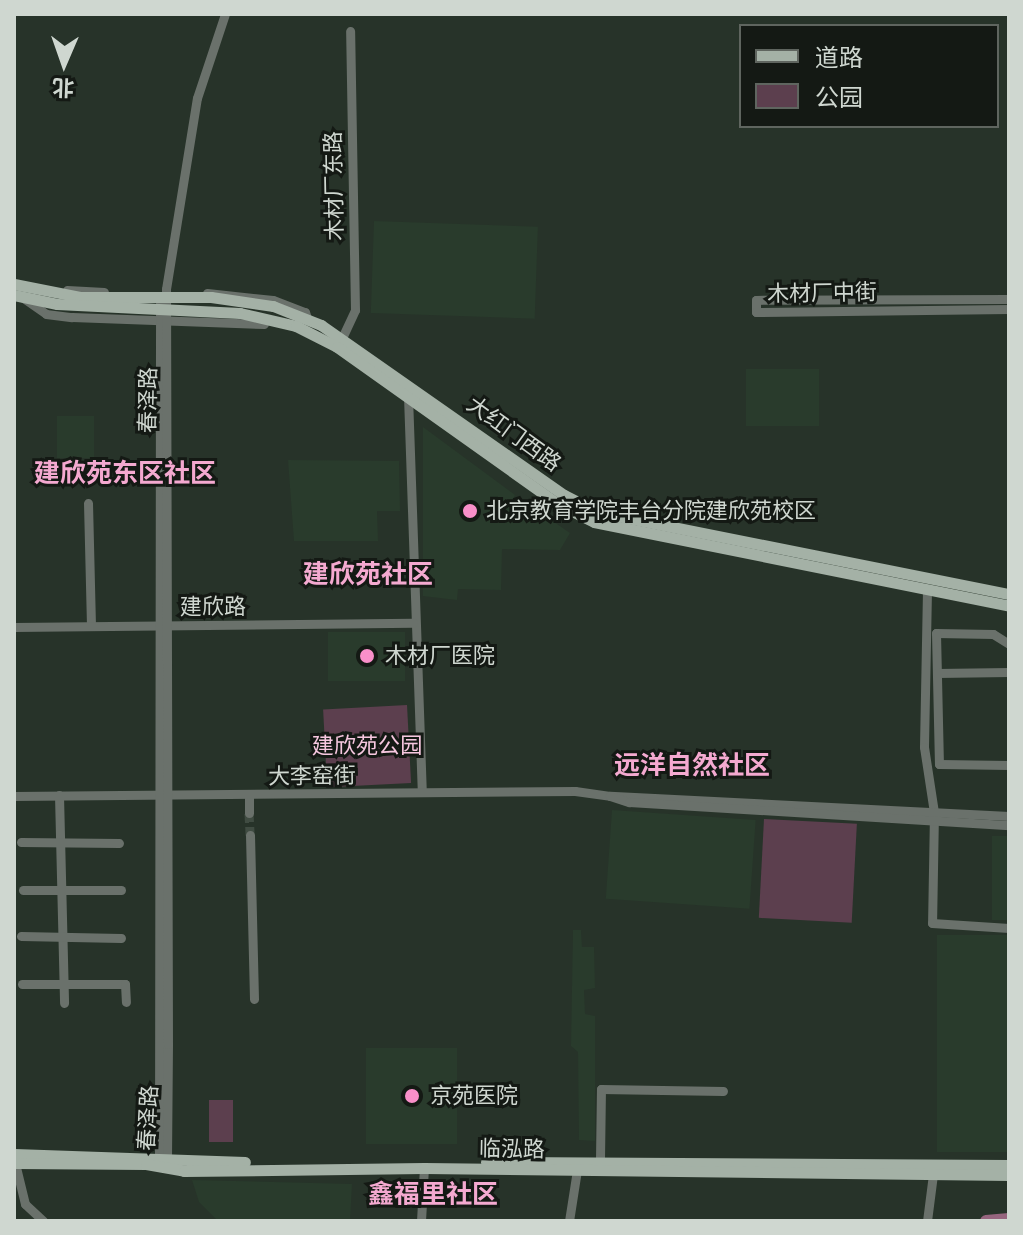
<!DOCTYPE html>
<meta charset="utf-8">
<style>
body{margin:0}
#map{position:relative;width:1023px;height:1235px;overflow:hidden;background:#273329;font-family:Jost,"Noto Sans SC",sans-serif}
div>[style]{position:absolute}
.built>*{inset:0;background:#293b2c;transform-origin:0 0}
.green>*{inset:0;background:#5c3f4e;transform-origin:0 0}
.river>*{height:12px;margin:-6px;padding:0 6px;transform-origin:6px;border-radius:6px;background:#96657e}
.minor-tunnel>*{height:9px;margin-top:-4.5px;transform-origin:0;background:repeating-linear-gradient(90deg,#404c42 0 9px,transparent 0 13.5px)}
.minor>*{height:9px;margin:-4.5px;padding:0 4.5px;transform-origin:4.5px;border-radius:4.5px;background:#6a716b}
.major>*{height:11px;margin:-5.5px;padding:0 5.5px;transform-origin:5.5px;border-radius:5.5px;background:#a4b1a6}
.dots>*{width:22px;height:22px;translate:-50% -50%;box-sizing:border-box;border:4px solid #141914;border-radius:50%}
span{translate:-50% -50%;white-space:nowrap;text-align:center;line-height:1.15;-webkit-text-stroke:6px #141914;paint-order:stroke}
.street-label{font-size:22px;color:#cfd7d0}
.poi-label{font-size:22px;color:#cfd7d0}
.left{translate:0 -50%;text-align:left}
.park-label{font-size:22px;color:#f6c7df}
.quarter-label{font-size:26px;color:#f4a9d0;font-weight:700}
.frame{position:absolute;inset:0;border:16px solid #cfd7d0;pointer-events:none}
.legend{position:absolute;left:739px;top:24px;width:260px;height:104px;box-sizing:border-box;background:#141914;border:2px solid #5f655f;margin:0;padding:10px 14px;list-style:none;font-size:24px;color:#cfd7d0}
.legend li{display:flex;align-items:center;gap:16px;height:40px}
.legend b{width:40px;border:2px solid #5f655f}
.north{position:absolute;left:24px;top:24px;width:80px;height:80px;-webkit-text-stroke:6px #141914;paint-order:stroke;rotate:182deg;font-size:22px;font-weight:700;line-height:32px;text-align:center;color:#cfd7d0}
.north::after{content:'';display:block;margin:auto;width:28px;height:36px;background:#cfd7d0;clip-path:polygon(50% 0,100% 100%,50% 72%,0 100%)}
</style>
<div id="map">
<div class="built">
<div style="clip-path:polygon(450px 14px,670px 14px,454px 16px)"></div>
<div style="left:374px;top:221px;width:164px;height:92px;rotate:2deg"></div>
<div style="left:746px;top:369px;width:73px;height:57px"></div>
<div style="left:57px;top:416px;width:37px;height:42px"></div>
<div style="clip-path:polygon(423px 427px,515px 495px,510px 506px,524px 515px,531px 506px,570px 533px,560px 550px,502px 549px,501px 590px,458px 589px,457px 600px,423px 596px)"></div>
<div style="clip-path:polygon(288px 460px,399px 461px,400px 511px,377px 511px,378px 541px,294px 541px)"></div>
<div style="left:328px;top:632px;width:77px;height:49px"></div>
<div style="left:612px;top:810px;width:144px;height:89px;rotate:4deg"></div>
<div style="left:992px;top:836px;width:17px;height:84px"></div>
<div style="clip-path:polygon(573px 930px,581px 930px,582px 947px,594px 947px,595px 988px,584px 990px,585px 1014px,595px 1016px,595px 1141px,579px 1140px,578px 1052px,571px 1046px)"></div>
<div style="left:937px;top:935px;width:72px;height:217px"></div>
<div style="left:366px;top:1048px;width:91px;height:96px"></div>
<div style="clip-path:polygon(192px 1180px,352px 1184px,350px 1221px,218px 1221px,199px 1202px)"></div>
</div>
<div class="green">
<div style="left:407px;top:705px;width:78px;height:84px;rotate:87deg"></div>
<div style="left:764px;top:819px;width:93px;height:99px;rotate:3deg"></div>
<div style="left:209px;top:1100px;width:24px;height:42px"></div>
</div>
<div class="river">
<div style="left:986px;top:1221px;width:23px;rotate:-5deg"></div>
</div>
<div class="minor-tunnel">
<div style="left:249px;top:813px;width:22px;rotate:87deg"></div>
</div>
<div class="minor">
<div style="left:67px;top:290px;width:37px;rotate:3deg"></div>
<div style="left:207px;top:293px;width:66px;rotate:6.1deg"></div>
<div style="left:273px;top:300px;width:34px;rotate:21deg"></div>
<div style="left:305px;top:312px;width:6px;rotate:72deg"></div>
<div style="left:22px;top:297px;width:29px;rotate:35deg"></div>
<div style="left:46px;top:314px;width:26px;rotate:7deg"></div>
<div style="left:72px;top:317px;width:192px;rotate:2.1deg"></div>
<div style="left:1009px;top:299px;width:253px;rotate:179.8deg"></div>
<div style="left:756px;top:300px;width:12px;rotate:90deg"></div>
<div style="left:756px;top:312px;width:253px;rotate:-0.7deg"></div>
<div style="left:342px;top:338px;width:31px;rotate:-65deg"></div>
<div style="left:355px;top:310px;width:279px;rotate:-91deg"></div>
<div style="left:408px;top:396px;width:396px;rotate:88deg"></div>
<div style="left:88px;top:503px;width:123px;rotate:88.6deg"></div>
<div style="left:927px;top:590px;width:157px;rotate:91.1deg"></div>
<div style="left:924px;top:747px;width:66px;rotate:81.3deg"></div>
<div style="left:934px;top:812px;width:111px;rotate:91deg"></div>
<div style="left:932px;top:923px;width:77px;rotate:3.7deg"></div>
<div style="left:14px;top:627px;width:399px;rotate:-0.6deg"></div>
<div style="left:1009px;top:644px;width:19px;rotate:-148deg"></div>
<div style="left:993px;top:634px;width:57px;rotate:-179deg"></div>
<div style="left:936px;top:633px;width:131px;rotate:88.7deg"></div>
<div style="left:939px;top:764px;width:70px;rotate:0.8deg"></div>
<div style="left:937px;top:673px;width:72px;rotate:-0.8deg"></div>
<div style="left:249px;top:794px;width:19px;rotate:90deg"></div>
<div style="left:59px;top:795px;width:208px;rotate:88.6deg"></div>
<div style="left:14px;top:796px;width:561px;rotate:-0.51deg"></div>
<div style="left:575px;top:791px;width:35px;rotate:8deg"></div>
<div style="left:1009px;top:816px;width:400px;rotate:-177.1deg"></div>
<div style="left:610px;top:796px;width:20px;rotate:18deg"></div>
<div style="left:629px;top:802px;width:381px;rotate:3.5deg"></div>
<div style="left:250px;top:835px;width:164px;rotate:88.6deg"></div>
<div style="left:21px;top:842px;width:98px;rotate:0.6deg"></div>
<div style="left:23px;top:890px;width:98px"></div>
<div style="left:21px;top:936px;width:100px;rotate:1.1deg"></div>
<div style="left:22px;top:984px;width:103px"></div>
<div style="left:125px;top:984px;width:18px;rotate:87deg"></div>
<div style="left:600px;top:1159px;width:70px;rotate:-89.2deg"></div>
<div style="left:601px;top:1089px;width:122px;rotate:0.9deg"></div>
<div style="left:15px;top:1163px;width:42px;rotate:76.3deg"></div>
<div style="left:25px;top:1204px;width:25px;rotate:43deg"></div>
<div style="left:159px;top:1163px;width:860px;rotate:-89.93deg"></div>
<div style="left:163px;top:1164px;width:6px;rotate:-51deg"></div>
<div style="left:167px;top:1159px;width:115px;rotate:-89.5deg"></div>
<div style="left:168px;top:1044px;width:755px;rotate:-90.15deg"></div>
<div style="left:166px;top:289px;width:193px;rotate:-80.8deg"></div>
<div style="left:197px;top:98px;width:89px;rotate:-71.6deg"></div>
<div style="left:421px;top:1221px;width:53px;rotate:-86.8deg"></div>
<div style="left:569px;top:1221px;width:52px;rotate:-81.1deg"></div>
<div style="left:927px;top:1221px;width:47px;rotate:-82.7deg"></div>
</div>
<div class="major">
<div style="left:14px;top:284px;width:67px;rotate:11.1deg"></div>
<div style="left:80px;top:297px;width:131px"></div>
<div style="left:211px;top:297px;width:63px;rotate:8.3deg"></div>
<div style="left:273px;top:306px;width:52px;rotate:21.6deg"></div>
<div style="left:321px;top:325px;width:297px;rotate:35deg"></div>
<div style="left:564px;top:495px;width:38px;rotate:27deg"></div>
<div style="left:598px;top:512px;width:419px;rotate:11.3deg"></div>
<div style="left:14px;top:295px;width:44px;rotate:11.8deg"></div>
<div style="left:57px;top:304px;width:183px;rotate:2.8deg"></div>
<div style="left:240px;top:313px;width:57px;rotate:13.1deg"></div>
<div style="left:296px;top:326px;width:46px;rotate:27.1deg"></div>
<div style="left:337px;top:347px;width:271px;rotate:35.4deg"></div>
<div style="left:558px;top:504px;width:40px;rotate:26.6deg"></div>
<div style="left:594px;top:522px;width:423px;rotate:11.4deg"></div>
<div style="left:14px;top:1154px;width:231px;rotate:2deg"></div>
<div style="left:486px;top:1162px;width:523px;rotate:0.33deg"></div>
<div style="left:14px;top:1163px;width:132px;rotate:0.4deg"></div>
<div style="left:146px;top:1164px;width:39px;rotate:10deg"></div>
<div style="left:184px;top:1171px;width:240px;rotate:-0.7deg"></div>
<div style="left:424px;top:1168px;width:585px;rotate:0.69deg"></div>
</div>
<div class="dots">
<div style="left:470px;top:511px;background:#f98fc9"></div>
<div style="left:367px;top:656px;background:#f98fc9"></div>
<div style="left:412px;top:1096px;background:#f98fc9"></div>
</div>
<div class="street-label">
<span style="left:334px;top:186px;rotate:-91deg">木材厂东路</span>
<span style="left:822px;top:293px;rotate:-1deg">木材厂中街</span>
<span style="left:148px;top:400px;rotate:-89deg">春泽路</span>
<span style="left:514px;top:434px;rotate:36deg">大红门西路</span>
<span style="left:213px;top:607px">建欣路</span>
<span style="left:312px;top:776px;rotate:-1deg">大李窑街</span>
<span style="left:148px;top:1118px;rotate:-87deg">春泽路</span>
<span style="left:512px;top:1149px;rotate:1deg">临泓路</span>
</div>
<div class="poi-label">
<span class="left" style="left:486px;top:511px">北京教育学院丰台分院建欣苑校区</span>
<span class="left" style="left:385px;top:656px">木材厂医院</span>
<span class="left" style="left:430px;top:1096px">京苑医院</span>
</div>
<div class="park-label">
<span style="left:367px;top:746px">建欣苑公园</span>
</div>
<div class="quarter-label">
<span style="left:125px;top:474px">建欣苑东区社区</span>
<span style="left:368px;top:575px">建欣苑社区</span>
<span style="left:692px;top:766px">远洋自然社区</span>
<span style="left:433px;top:1195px">鑫福里社区</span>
</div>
<div class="frame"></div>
<ul class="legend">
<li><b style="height:10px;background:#a4b1a6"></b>道路</li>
<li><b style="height:22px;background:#5c3f4e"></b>公园</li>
</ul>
<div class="north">北</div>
</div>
